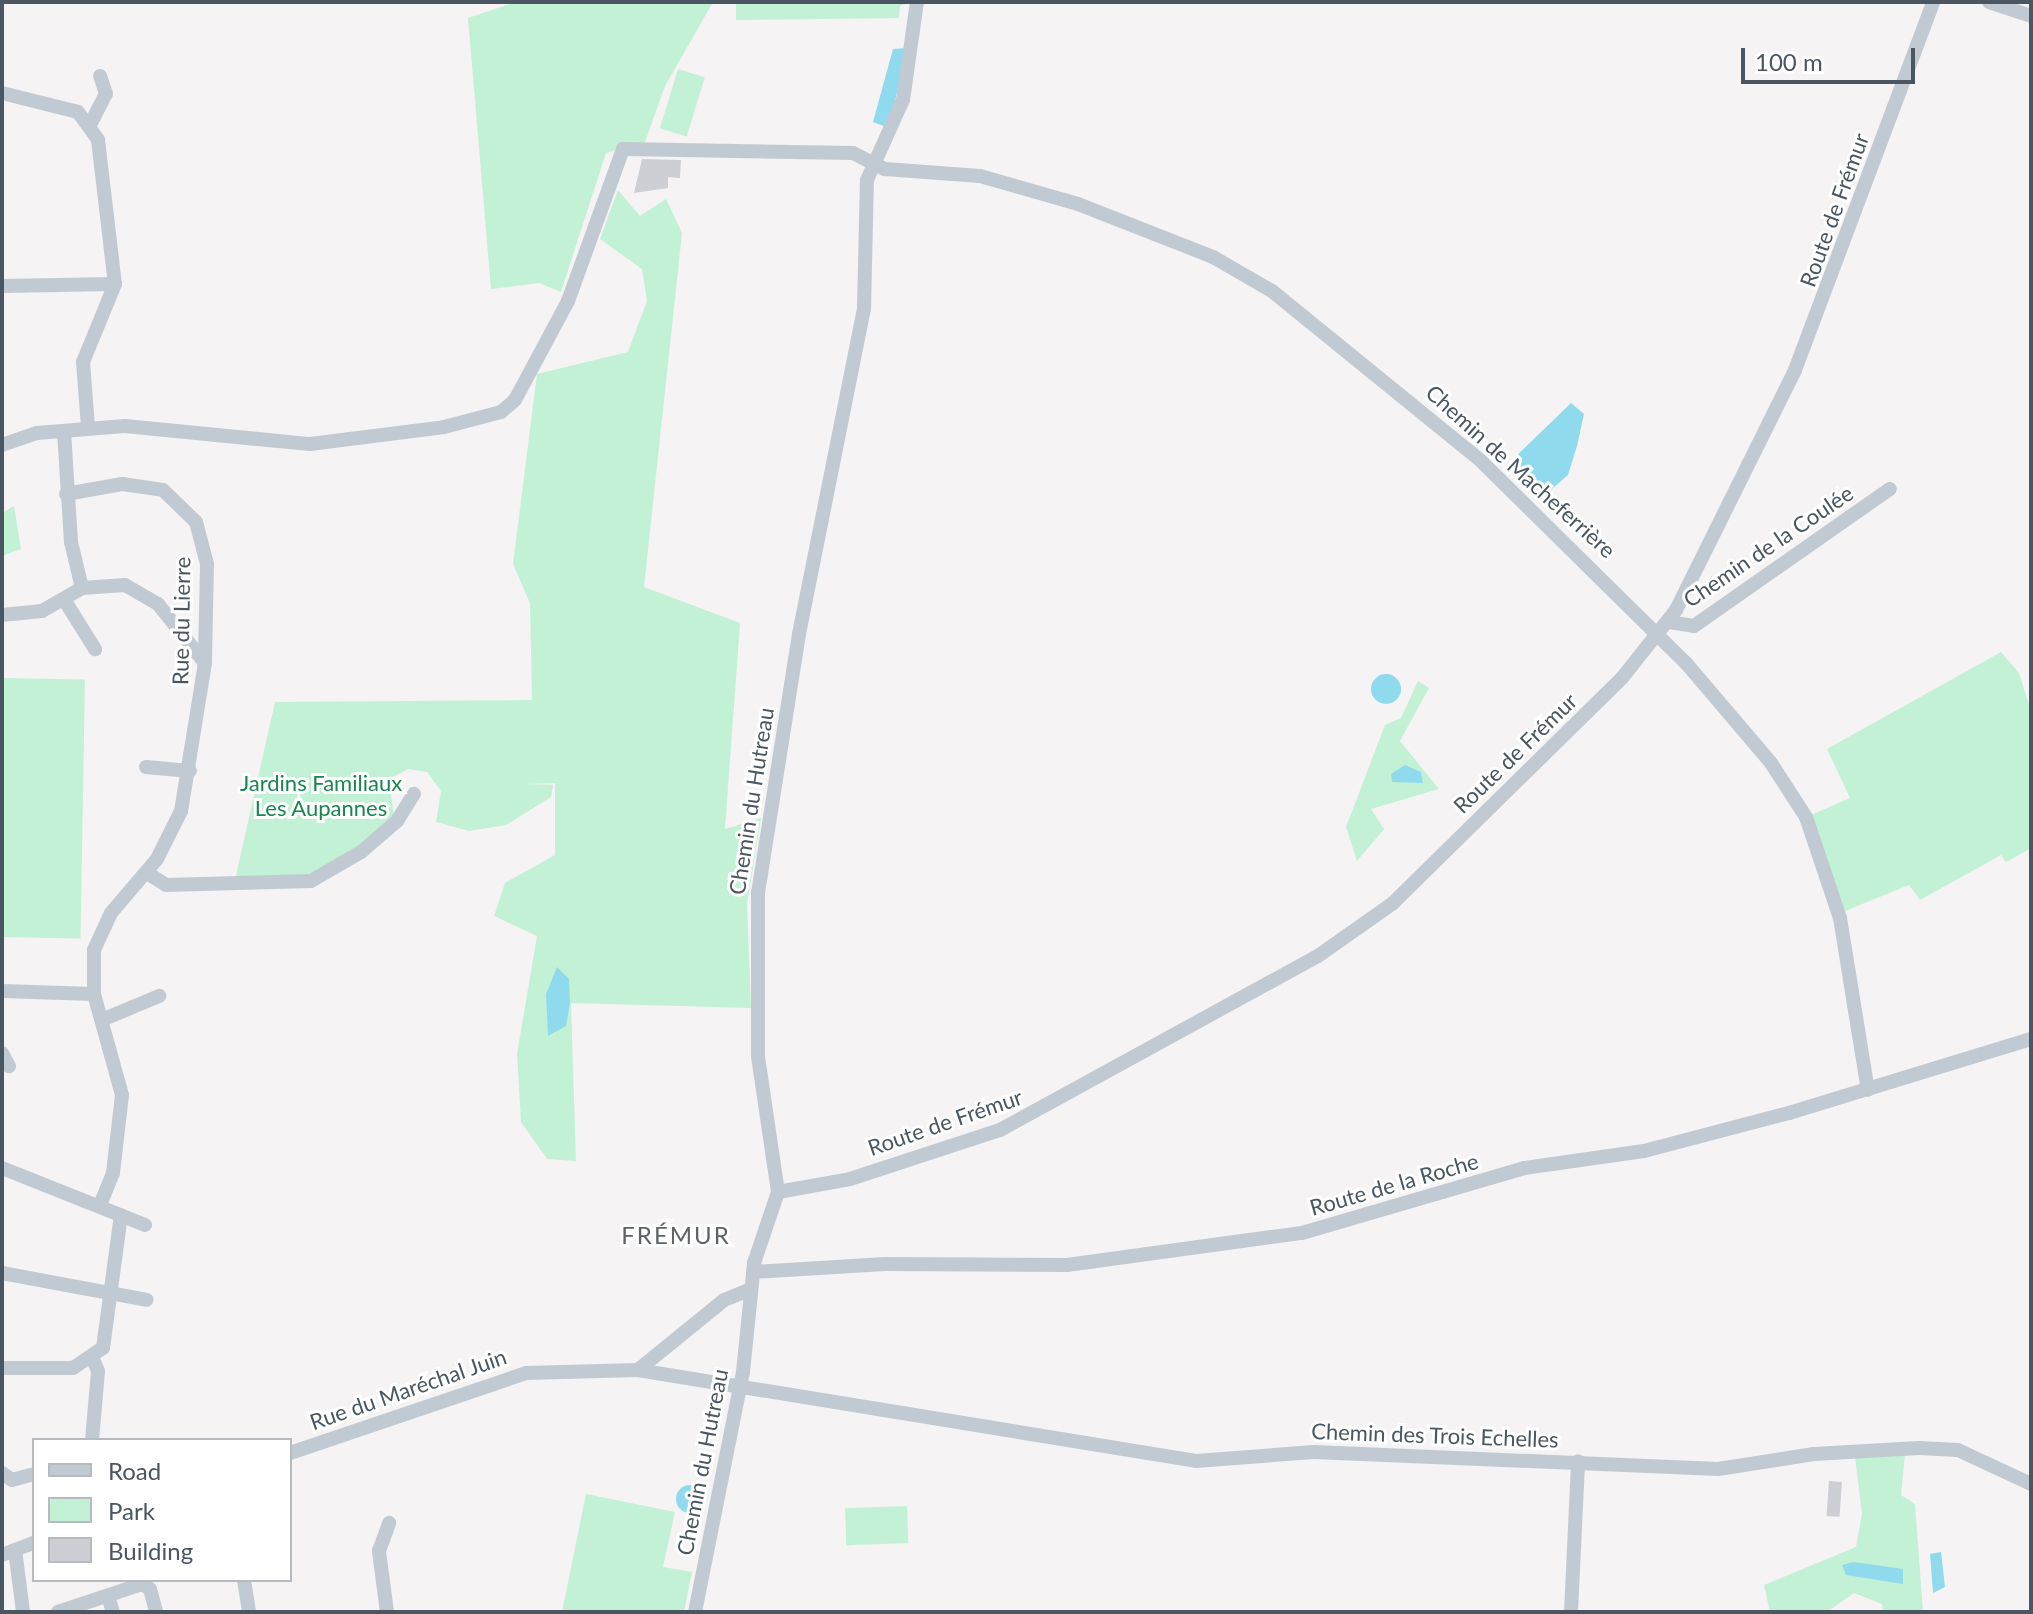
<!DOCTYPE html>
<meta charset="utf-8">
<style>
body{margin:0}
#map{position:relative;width:2033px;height:1614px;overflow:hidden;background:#f5f3f3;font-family:Lato,sans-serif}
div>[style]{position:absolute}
.green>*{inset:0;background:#c3f1d5;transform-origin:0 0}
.water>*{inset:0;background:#90daee}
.round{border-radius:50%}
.building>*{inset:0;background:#cdcfd5;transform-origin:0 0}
.minor>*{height:14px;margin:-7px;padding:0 7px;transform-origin:7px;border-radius:7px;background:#c1cad2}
span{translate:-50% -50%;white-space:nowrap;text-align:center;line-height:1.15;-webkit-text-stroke:6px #fff;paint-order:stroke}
.street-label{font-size:22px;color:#4a5661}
.park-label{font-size:22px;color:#17864f}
.neighbourhood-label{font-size:24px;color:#5f6368;letter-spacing:2px}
.frame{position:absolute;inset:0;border:4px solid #4a5661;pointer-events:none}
.legend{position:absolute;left:32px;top:1438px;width:260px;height:144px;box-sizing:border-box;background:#fff;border:2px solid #b7bbc0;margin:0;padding:10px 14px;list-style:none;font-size:24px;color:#4a5661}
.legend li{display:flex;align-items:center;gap:16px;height:40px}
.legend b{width:40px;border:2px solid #b7bbc0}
.scale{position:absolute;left:1741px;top:48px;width:174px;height:36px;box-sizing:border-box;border:4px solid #4a5661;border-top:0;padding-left:10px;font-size:24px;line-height:28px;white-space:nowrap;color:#4a5661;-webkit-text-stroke:6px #fff;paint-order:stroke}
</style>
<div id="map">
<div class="green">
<div style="clip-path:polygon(516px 2px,713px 2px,665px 86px,645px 142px,606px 153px,561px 292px,539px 283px,491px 289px,468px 18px)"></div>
<div style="clip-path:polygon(736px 2px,911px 2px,900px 6px,899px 18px,736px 20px)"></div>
<div style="left:678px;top:69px;width:28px;height:62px;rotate:17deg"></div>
<div style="clip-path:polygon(618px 190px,640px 216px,666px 199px,682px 233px,644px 587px,740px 623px,725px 829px,761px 818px,747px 904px,751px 1008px,571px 1003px,576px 1161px,547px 1159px,521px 1122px,517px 1054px,537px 936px,494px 916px,505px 883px,555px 855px,555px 783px,527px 784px,553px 785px,551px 797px,506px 825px,469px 831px,436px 822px,441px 791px,427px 772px,408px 769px,389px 779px,394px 817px,363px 845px,316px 874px,235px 880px,275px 702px,532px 700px,530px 603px,513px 564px,537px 374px,628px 352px,647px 301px,642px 269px,600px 239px)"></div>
<div style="clip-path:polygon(14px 506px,21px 549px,2px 556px,2px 513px)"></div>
<div style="clip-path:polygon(2001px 652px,2019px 673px,2030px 708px,2031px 848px,2006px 862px,2001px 855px,1920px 900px,1909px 885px,1845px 911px,1811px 815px,1850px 798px,1827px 749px)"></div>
<div style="left:2px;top:678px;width:83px;height:259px;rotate:1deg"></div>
<div style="clip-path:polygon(1418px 681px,1429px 688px,1400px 741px,1439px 789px,1371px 809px,1384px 829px,1357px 861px,1346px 827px,1385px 725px,1401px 718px)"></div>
<div style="clip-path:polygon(1905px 1454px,1901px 1495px,1915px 1504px,1923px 1612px,1883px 1612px,1882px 1604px,1854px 1593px,1827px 1612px,1770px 1612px,1764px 1585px,1856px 1547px,1862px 1514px,1855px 1457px)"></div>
<div style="clip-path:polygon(586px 1494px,675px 1512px,663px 1567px,692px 1572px,684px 1612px,562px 1612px)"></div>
<div style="left:907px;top:1506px;width:37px;height:62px;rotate:88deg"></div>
</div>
<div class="water">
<div style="clip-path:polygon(907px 48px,889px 128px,873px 122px,893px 49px)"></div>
<div style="clip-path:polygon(1571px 403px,1584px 414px,1577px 446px,1568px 475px,1546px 494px,1532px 477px,1510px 472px,1509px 463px)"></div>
<div class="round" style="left:1371px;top:674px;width:30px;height:30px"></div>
<div style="clip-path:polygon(1405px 765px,1421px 772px,1423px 783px,1392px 782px,1391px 774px)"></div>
<div style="clip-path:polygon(557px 967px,569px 979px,570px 1003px,566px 1026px,548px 1036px,546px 994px)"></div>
<div class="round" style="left:676px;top:1485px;width:28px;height:28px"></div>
<div style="clip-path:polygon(1941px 1552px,1945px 1587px,1933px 1593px,1930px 1554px)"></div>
<div style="clip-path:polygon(1854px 1562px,1903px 1569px,1903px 1584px,1846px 1575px,1842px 1565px)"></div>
</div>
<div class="building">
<div style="clip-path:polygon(642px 159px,681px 160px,680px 178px,668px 177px,668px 188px,634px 193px)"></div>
<div style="left:1829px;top:1481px;width:13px;height:35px;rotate:4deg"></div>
</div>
<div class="minor">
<div style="left:1989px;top:2px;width:44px;rotate:18.4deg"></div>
<div style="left:2px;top:93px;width:78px;rotate:14deg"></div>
<div style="left:78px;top:112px;width:34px;rotate:54deg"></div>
<div style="left:98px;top:140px;width:145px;rotate:83.3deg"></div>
<div style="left:115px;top:284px;width:84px;rotate:112.3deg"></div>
<div style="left:83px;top:362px;width:65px;rotate:85.6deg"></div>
<div style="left:91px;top:123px;width:33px;rotate:-63deg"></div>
<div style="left:106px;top:94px;width:19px;rotate:-108deg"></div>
<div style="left:2px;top:286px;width:113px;rotate:-1deg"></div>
<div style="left:64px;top:431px;width:111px;rotate:86.4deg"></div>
<div style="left:71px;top:542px;width:47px;rotate:76.6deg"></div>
<div style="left:2px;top:445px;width:37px;rotate:-19deg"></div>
<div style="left:37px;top:433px;width:88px;rotate:-4.5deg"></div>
<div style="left:125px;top:426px;width:186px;rotate:5.6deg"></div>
<div style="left:310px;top:444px;width:135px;rotate:-7.2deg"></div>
<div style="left:444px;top:427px;width:59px;rotate:-14.7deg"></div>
<div style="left:501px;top:412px;width:18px;rotate:-41deg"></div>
<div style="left:515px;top:400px;width:112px;rotate:-61.8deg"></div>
<div style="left:568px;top:301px;width:162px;rotate:-70.1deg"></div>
<div style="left:623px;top:149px;width:230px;rotate:1deg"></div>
<div style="left:853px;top:153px;width:36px;rotate:27deg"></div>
<div style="left:885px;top:169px;width:95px;rotate:4.2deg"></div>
<div style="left:980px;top:176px;width:102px;rotate:15.9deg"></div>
<div style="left:1078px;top:204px;width:145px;rotate:21.4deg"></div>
<div style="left:1213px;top:257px;width:68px;rotate:30deg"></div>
<div style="left:1272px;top:291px;width:269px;rotate:39.1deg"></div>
<div style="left:1481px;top:461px;width:288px;rotate:44.6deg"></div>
<div style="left:1686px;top:663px;width:131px;rotate:49.6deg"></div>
<div style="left:1771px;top:763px;width:64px;rotate:57.1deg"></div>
<div style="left:1806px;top:817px;width:107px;rotate:71.4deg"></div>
<div style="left:1840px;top:918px;width:174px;rotate:80.8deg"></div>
<div style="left:66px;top:494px;width:57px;rotate:-10.1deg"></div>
<div style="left:122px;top:484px;width:41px;rotate:8.3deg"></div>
<div style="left:163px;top:490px;width:46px;rotate:44.1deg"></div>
<div style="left:196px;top:522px;width:43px;rotate:75.3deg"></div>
<div style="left:207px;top:564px;width:99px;rotate:91.2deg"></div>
<div style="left:205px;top:663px;width:150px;rotate:99.2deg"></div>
<div style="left:181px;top:811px;width:54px;rotate:116.6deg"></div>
<div style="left:157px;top:859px;width:71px;rotate:130.4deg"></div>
<div style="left:111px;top:913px;width:41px;rotate:114.7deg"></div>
<div style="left:94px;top:950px;width:44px;rotate:90deg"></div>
<div style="left:94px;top:994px;width:105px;rotate:74.5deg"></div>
<div style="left:122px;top:1095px;width:79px;rotate:96.6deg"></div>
<div style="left:113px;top:1173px;width:35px;rotate:112deg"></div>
<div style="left:65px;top:601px;width:57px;rotate:58deg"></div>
<div style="left:2px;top:615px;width:40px;rotate:-5.7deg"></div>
<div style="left:42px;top:611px;width:46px;rotate:-29.9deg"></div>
<div style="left:82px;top:588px;width:43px;rotate:-4deg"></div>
<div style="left:125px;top:585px;width:38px;rotate:30deg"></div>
<div style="left:158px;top:604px;width:75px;rotate:51.5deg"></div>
<div style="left:1669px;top:622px;width:25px;rotate:9deg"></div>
<div style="left:1694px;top:626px;width:239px;rotate:-35deg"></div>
<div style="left:146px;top:767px;width:44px;rotate:5.2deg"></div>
<div style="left:147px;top:873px;width:22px;rotate:32deg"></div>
<div style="left:166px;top:885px;width:145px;rotate:-1.6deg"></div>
<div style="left:311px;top:881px;width:58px;rotate:-30.1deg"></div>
<div style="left:361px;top:852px;width:48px;rotate:-40.7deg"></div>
<div style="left:397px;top:821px;width:32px;rotate:-58deg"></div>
<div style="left:2px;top:991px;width:92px;rotate:1.9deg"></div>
<div style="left:104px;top:1019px;width:60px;rotate:-22.7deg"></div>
<div style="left:2px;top:1053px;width:15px;rotate:62deg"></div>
<div style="left:2px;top:1168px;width:154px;rotate:21.7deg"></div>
<div style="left:778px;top:1192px;width:73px;rotate:-10.2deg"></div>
<div style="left:850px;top:1179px;width:158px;rotate:-18.1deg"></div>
<div style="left:1000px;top:1130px;width:362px;rotate:-28.7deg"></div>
<div style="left:1318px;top:956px;width:92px;rotate:-35.2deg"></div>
<div style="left:1393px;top:903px;width:321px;rotate:-44.5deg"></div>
<div style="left:1622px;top:678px;width:87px;rotate:-51.5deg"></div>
<div style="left:1676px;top:610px;width:268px;rotate:-63.6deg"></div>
<div style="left:1795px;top:370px;width:393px;rotate:-69.4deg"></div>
<div style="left:753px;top:1272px;width:132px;rotate:-3.5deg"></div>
<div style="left:885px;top:1264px;width:182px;rotate:0.3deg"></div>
<div style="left:1067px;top:1265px;width:237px;rotate:-7.8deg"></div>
<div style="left:1302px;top:1233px;width:231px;rotate:-16.3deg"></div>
<div style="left:1524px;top:1168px;width:121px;rotate:-8.1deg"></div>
<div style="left:1644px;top:1151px;width:150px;rotate:-14.7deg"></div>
<div style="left:1789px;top:1113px;width:253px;rotate:-17deg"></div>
<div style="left:2px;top:1273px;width:147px;rotate:10.5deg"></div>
<div style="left:2px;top:1368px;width:71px"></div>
<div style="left:73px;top:1368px;width:36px;rotate:-34deg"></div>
<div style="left:103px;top:1348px;width:134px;rotate:-82.3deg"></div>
<div style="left:638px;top:1370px;width:111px;rotate:-39.1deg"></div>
<div style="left:724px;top:1300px;width:29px;rotate:-22deg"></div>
<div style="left:92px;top:1440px;width:69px;rotate:-85deg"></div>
<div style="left:98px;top:1371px;width:13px;rotate:-113deg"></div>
<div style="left:290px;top:1453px;width:249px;rotate:-18.7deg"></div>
<div style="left:526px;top:1373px;width:112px;rotate:-1.5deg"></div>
<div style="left:638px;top:1370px;width:565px;rotate:9.26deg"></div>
<div style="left:1196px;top:1461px;width:118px;rotate:-4.4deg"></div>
<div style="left:1314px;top:1452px;width:404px;rotate:2.4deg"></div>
<div style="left:1718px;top:1469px;width:97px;rotate:-8.9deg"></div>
<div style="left:1814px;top:1454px;width:105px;rotate:-3.3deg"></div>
<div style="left:1919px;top:1448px;width:39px;rotate:3deg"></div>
<div style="left:1958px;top:1450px;width:81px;rotate:25deg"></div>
<div style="left:2px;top:1473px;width:12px;rotate:35deg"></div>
<div style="left:12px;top:1480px;width:23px;rotate:-15deg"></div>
<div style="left:15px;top:1550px;width:63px;rotate:82.6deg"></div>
<div style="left:2px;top:1555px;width:34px;rotate:-21deg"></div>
<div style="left:244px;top:1580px;width:32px;rotate:81deg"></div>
<div style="left:108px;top:1596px;width:17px;rotate:73deg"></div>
<div style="left:58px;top:1612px;width:89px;rotate:-18.4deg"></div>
<div style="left:142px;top:1584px;width:9px;rotate:32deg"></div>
<div style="left:150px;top:1589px;width:24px;rotate:75deg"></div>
<div style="left:387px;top:1612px;width:62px;rotate:-97.5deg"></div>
<div style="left:379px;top:1551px;width:30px;rotate:-70deg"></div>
<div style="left:695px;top:1612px;width:245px;rotate:-78.7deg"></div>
<div style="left:743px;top:1372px;width:110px;rotate:-84.2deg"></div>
<div style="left:754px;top:1263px;width:75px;rotate:-71.3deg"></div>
<div style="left:778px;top:1192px;width:137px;rotate:-98.4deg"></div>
<div style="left:758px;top:1056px;width:163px;rotate:-90deg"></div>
<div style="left:758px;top:893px;width:262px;rotate:-81deg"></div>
<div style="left:799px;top:634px;width:331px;rotate:-78.7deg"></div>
<div style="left:864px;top:309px;width:129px;rotate:-88.7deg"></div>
<div style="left:867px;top:180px;width:88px;rotate:-65.8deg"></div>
<div style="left:903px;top:100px;width:99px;rotate:-81.9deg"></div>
<div style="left:1571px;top:1612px;width:151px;rotate:-87.3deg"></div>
</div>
<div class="street-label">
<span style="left:1834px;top:210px;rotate:-70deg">Route de Frémur</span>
<span style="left:1521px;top:471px;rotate:42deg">Chemin de Macheferrière</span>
<span style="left:1768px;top:546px;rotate:-34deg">Chemin de la Coulée</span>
<span style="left:181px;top:621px;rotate:-89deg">Rue du Lierre</span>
<span style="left:1515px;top:753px;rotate:-44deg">Route de Frémur</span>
<span style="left:751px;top:801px;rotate:-81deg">Chemin du Hutreau</span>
<span style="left:945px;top:1122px;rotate:-19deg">Route de Frémur</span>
<span style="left:1394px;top:1184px;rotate:-16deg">Route de la Roche</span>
<span style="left:408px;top:1389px;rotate:-19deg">Rue du Maréchal Juin</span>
<span style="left:1435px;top:1435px;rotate:2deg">Chemin des Trois Echelles</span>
<span style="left:702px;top:1462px;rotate:-79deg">Chemin du Hutreau</span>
</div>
<div class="park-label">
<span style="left:321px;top:795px">Jardins Familiaux<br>Les Aupannes</span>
</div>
<div class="neighbourhood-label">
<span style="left:676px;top:1235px">FRÉMUR</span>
</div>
<div class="frame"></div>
<ul class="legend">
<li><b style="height:10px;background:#c1cad2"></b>Road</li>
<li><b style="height:22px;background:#c3f1d5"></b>Park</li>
<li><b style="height:22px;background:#cdcfd5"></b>Building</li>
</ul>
<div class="scale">100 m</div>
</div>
